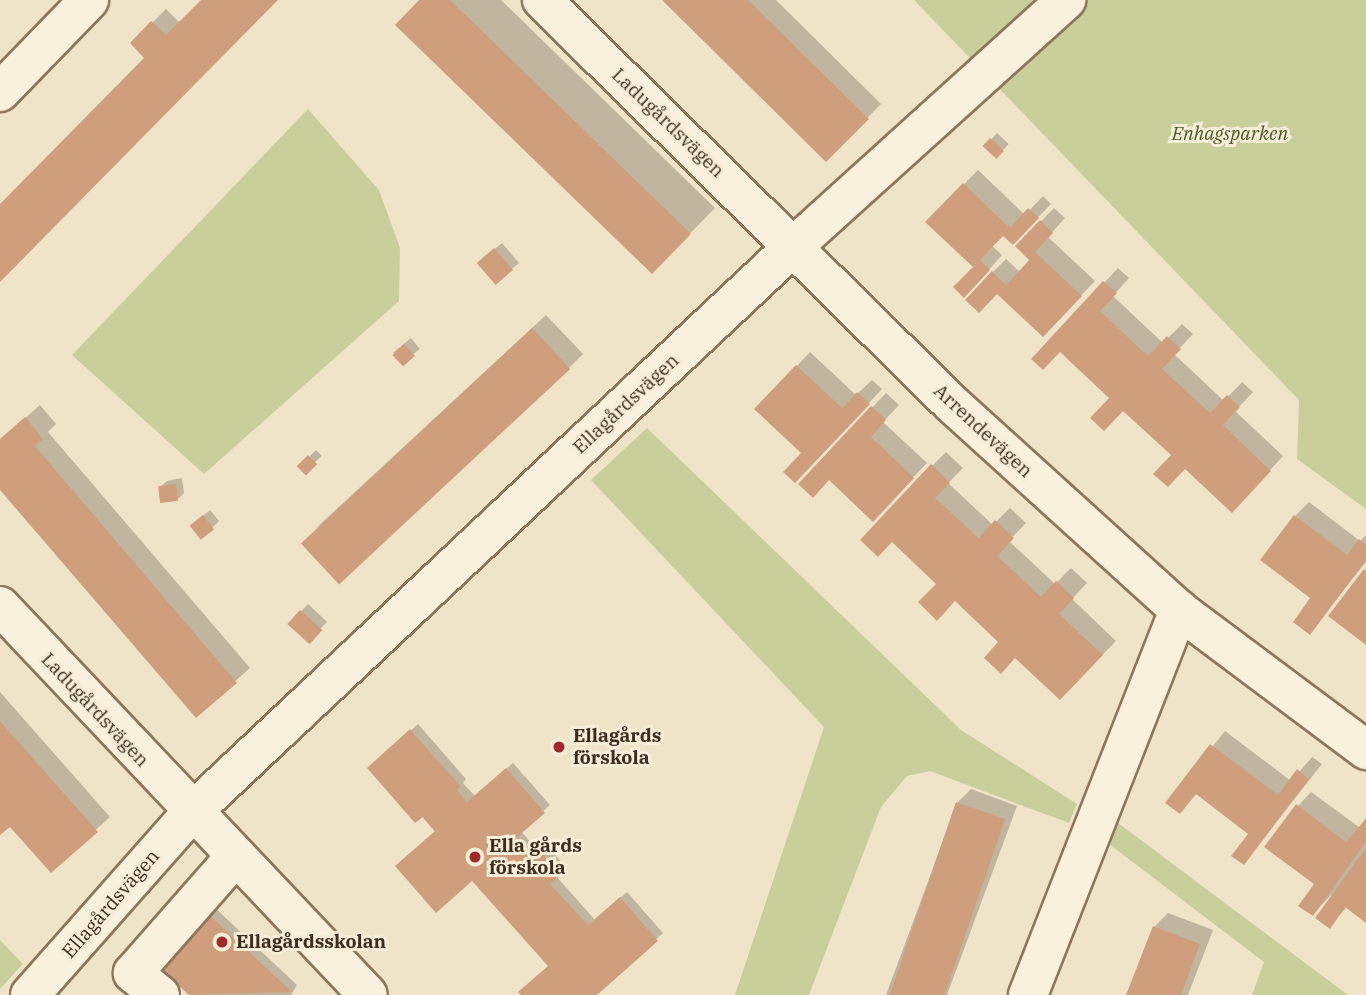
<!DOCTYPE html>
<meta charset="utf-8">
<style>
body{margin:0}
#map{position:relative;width:1366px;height:995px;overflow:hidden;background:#f0e4c8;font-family:"IBM Plex Serif",serif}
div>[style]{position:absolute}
.green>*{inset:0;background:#c9cf9b}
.shadow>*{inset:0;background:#0003;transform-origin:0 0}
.building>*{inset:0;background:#cf9f7d;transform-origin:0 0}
.roads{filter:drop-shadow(2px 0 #8d765c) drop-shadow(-2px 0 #8d765c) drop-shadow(0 2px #8d765c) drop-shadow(0 -2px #8d765c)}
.minor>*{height:38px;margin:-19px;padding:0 19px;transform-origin:19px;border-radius:19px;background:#faf1dc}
.dots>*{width:19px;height:19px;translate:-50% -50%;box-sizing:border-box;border:4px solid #f7eed8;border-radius:50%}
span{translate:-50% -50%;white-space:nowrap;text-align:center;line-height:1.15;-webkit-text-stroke:6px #f7eed8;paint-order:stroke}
.street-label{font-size:19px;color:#3d2e20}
.park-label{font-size:19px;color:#4d5a26;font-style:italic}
.poi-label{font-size:19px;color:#3d2e20;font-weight:700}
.left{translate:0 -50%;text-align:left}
</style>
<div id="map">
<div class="green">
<div style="clip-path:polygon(914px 0,1366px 0,1366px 509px,1297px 459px,1299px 400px)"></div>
<div style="clip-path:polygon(308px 109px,379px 190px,400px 248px,399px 301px,204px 474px,72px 355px)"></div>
<div style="clip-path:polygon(647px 428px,961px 730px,1077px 804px,1069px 823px,930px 771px,907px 776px,881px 807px,809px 995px,735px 995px,824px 727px,591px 480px)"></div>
<div style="clip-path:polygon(1118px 823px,1348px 995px,1252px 995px,1264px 962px,1109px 844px)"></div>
<div style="clip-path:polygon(0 940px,23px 964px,0 989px)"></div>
</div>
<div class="shadow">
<div style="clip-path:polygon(203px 0,276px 0,0 279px,0 206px,147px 58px,132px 43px,166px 9px,180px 23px)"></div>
<div style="clip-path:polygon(421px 0,501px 0,715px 208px,652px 272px)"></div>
<div style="clip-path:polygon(664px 0,776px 0,881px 104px,826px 160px)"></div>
<div style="left:997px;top:133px;width:16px;height:18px;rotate:43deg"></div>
<div style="clip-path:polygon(978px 170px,1025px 215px,1043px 196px,1051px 204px,1013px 243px,1003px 234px,992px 246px,1002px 255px,978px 282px,975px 267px,927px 222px)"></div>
<div style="clip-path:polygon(1054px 208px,1065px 218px,1048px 237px,1095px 281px,1043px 335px,993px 272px,1006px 259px,1020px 272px,1032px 260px,1017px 246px)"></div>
<div style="clip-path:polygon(502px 243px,519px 263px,512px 269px,486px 256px)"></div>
<div style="clip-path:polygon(1118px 268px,1129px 278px,1113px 296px,1163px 343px,1182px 324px,1193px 334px,1174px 354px,1224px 401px,1242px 382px,1253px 392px,1235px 411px,1283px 456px,1245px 497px,1173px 455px,1060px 350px,1033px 359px)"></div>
<div style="clip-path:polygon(546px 315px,583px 354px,569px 368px,315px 529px)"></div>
<div style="left:411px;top:338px;width:14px;height:23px;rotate:51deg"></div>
<div style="clip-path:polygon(810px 352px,856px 395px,872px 380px,882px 389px,809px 467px,803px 453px,757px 409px)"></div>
<div style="clip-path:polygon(886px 393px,899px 405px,883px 422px,927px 463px,887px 505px,830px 478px,800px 484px)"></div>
<div style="clip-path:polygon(40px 405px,56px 424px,48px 432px,250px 668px,196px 716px,0 487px,0 440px)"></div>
<div style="left:316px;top:450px;width:8px;height:24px;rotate:45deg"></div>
<div style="clip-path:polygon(946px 452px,963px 468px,948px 483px,993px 525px,1010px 508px,1026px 523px,1009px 541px,1055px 584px,1071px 568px,1087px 583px,1072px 599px,1116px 641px,1074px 684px,1016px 656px,939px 584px,932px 466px)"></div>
<div style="clip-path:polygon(182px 478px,184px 493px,178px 499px,160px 487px,167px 481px)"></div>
<div style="clip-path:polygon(1309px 502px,1360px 541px,1366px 535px,1366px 562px,1310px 632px,1313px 597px,1295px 516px)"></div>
<div style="clip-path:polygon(210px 510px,219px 521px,213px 527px,199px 519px)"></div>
<div style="left:308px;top:604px;width:26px;height:28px;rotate:43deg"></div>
<div style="clip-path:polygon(0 692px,110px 817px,51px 870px,10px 824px,0 833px)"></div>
<div style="clip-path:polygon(418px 724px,466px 779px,463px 783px,475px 796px,513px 763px,550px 805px,521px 831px,532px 844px,539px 837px,566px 867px,556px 876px,595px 920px,627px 892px,663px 933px,595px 995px,523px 995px,550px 966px,375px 762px)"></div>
<div style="clip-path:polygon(1225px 731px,1291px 781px,1312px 757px,1322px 764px,1244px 863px,1251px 834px,1197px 793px,1180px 812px,1168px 803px)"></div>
<div style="clip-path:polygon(971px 789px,1017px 806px,947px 995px,886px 995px,957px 803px)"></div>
<div style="clip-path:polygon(1311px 792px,1359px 827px,1366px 818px,1366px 920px,1347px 907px,1330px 926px,1331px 895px,1313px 914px,1317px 884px,1298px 806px)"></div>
<div style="clip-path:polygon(211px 904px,297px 985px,291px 995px,192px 995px,155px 962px)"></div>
<div style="clip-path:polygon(1168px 913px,1213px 930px,1188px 995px,1128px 995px,1154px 927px)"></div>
</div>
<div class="building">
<div style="clip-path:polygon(201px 0,278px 0,0 282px,0 204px,144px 58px,130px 43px,151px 21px,166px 35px)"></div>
<div style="clip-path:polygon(419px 0,450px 0,691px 234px,652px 274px,395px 25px)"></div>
<div style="clip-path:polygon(662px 0,748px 0,869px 119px,826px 162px)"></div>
<div style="left:990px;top:138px;width:19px;height:11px;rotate:43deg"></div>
<div style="clip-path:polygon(963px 183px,1010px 228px,1028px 208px,1039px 218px,1013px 245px,1003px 236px,980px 260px,990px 270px,964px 298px,953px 287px,973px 267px,925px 222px)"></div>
<div style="clip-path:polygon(1040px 220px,1053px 233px,1035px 252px,1082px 296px,1043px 337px,997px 294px,979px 313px,965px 300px,992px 271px,1006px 285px,1029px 260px,1015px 246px)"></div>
<div style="left:494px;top:248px;width:29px;height:23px;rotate:49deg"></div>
<div style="clip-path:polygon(1103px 281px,1117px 293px,1100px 311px,1148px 356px,1167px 336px,1181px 349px,1162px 369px,1210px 413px,1227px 395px,1240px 407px,1223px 425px,1271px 471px,1232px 513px,1185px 469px,1168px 487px,1153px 474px,1171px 455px,1123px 411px,1104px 431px,1090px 418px,1109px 398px,1060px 352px,1043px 370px,1031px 359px)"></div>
<div style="left:532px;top:328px;width:56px;height:316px;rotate:47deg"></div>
<div style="left:404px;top:344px;width:16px;height:16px;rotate:47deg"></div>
<div style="clip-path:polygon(796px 365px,842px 408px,857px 392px,870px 404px,795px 483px,783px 472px,801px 453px,754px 409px)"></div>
<div style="clip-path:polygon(871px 406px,886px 420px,871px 437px,914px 478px,873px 522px,829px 480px,813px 498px,798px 484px)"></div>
<div style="clip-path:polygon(25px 417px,43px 439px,35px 446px,237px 683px,196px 718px,0 490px,0 439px)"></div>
<div style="left:308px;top:455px;width:13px;height:16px;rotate:45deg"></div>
<div style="clip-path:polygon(931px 464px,950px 483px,935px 498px,979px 538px,995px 520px,1014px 538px,997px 556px,1041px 597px,1056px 581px,1074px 598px,1059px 614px,1103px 655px,1060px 700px,1015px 658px,1001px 674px,984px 658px,998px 642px,955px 601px,937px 621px,918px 602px,936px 584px,892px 542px,878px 557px,860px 540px)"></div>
<div style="left:176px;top:484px;width:17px;height:18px;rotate:83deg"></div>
<div style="left:203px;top:515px;width:18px;height:17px;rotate:52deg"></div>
<div style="clip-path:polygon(1294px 515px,1347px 555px,1359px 539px,1366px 545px,1366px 560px,1310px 635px,1293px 622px,1310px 598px,1260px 560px)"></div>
<div style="clip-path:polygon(1364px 569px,1366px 571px,1366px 645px,1328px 616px)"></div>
<div style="left:300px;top:610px;width:30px;height:19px;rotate:42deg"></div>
<div style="clip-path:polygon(0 721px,98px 832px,51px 873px,10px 827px,0 835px)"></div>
<div style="clip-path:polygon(410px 729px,461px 787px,457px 790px,467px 802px,506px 768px,545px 813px,515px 839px,524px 849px,532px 842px,561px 875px,550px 884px,588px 925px,620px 897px,658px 941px,597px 995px,521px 995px,518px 992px,548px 966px,472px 881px,436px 913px,395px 866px,435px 831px,423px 817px,415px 823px,367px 768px)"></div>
<div style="clip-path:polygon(1210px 744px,1278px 795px,1297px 769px,1309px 779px,1244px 865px,1231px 856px,1248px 834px,1196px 794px,1180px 814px,1165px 803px)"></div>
<div style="left:956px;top:802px;width:52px;height:206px;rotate:19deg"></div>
<div style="clip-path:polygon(1296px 804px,1346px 842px,1366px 819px,1366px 842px,1313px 916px,1298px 906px,1314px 884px,1264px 847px)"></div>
<div style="clip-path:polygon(1366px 848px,1366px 923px,1345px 907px,1330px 929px,1315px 918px)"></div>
<div style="clip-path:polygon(203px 909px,292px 992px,189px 995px,153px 963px)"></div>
<div style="clip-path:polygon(1153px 926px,1200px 944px,1181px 995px,1126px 995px)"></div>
</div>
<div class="roads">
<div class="minor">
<div style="left:542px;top:0;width:576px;rotate:44.58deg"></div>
<div style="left:952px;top:404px;width:307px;rotate:42.2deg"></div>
<div style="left:1179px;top:610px;width:234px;rotate:36.8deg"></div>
<div style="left:0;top:92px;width:128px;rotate:-45.9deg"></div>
<div style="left:0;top:606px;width:535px;rotate:46.59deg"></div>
<div style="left:30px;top:995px;width:243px;rotate:-48.5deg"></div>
<div style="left:191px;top:813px;width:828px;rotate:-43.24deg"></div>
<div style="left:794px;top:246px;width:367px;rotate:-42.1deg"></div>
<div style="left:160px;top:995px;width:35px;rotate:-141deg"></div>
<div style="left:133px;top:973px;width:154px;rotate:-48.7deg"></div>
<div style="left:1028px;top:995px;width:414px;rotate:-68.6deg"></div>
</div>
</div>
<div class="dots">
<div style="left:559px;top:747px;background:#9e2a2b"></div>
<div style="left:475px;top:857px;background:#9e2a2b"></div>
<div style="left:222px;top:942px;background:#9e2a2b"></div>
</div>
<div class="street-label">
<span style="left:668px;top:123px;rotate:44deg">Ladugårdsvägen</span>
<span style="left:626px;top:404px;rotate:-43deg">Ellagårdsvägen</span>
<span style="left:983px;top:431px;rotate:43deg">Arrendevägen</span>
<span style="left:95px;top:710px;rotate:47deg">Ladugårdsvägen</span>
<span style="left:111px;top:904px;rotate:-49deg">Ellagårdsvägen</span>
</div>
<div class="park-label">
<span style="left:1230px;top:134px">Enhagsparken</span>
</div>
<div class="poi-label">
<span class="left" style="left:573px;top:747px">Ellagårds<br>förskola</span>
<span class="left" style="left:489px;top:857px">Ella gårds<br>förskola</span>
<span class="left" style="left:236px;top:942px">Ellagårdsskolan</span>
</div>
</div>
